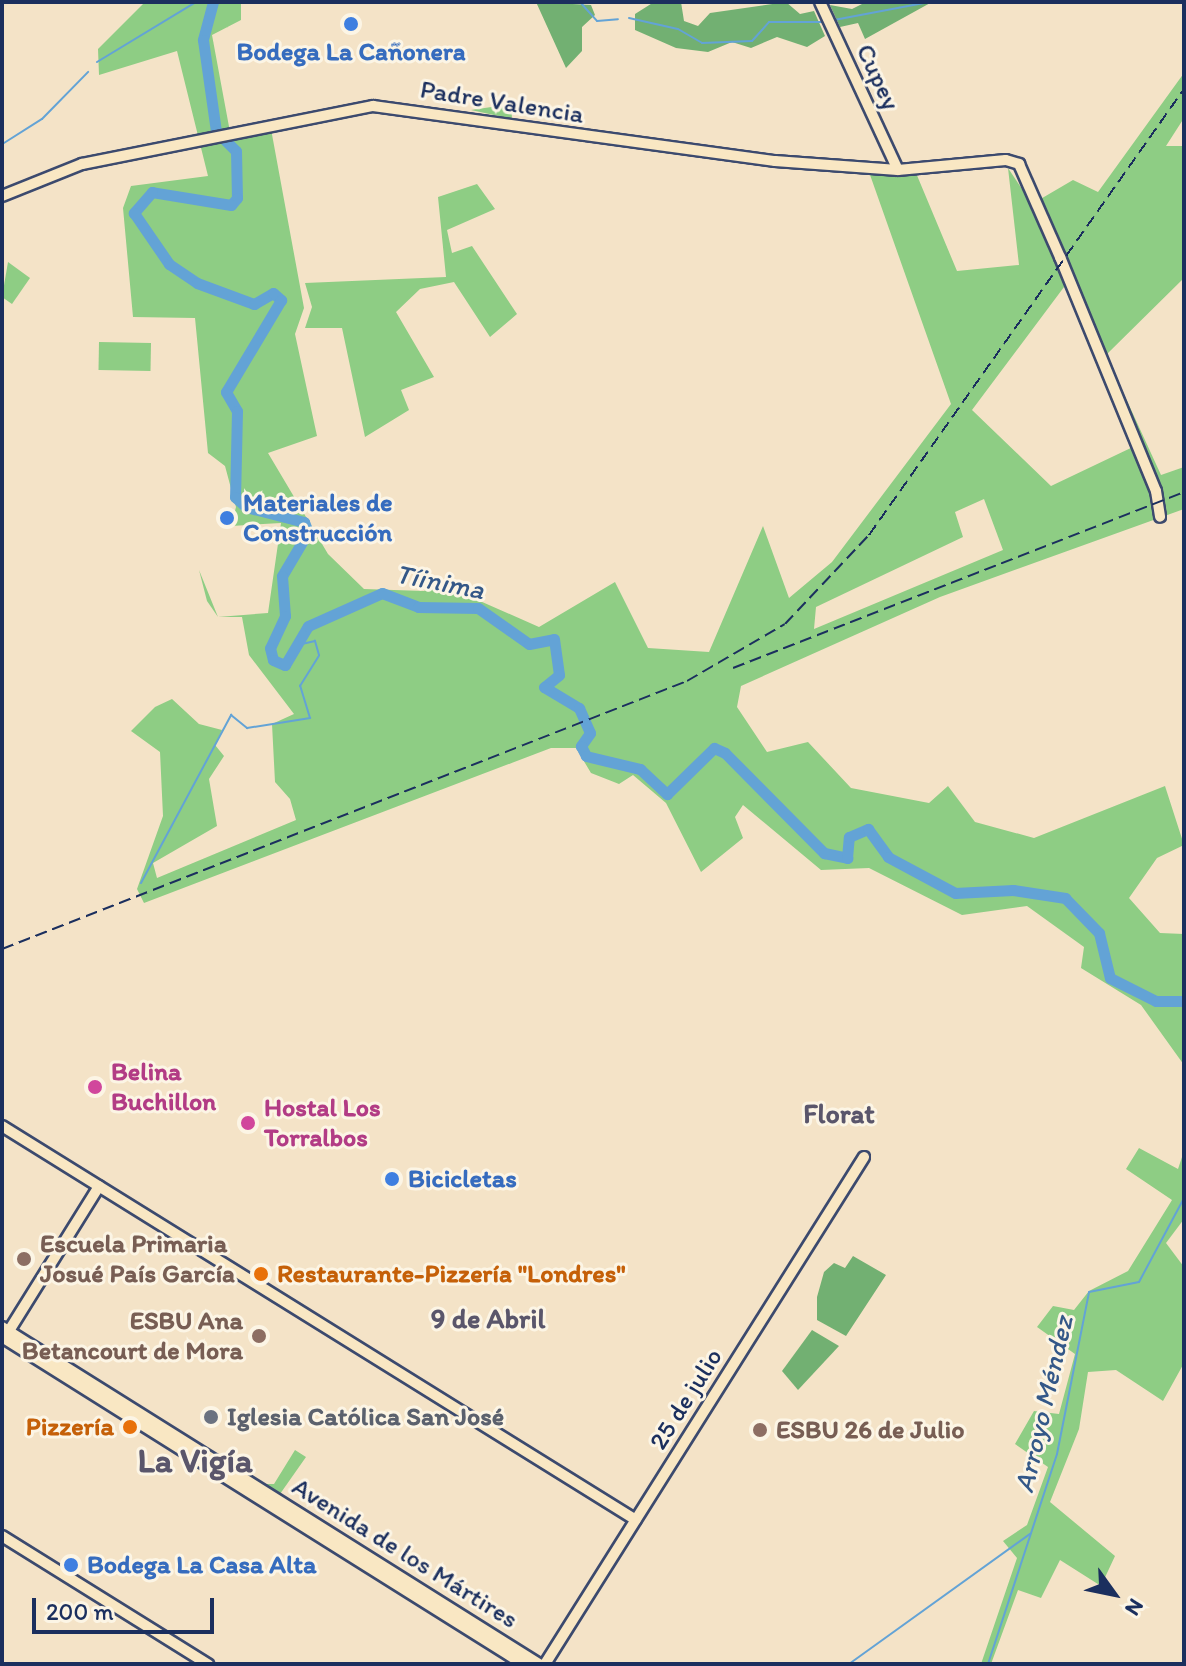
<!DOCTYPE html>
<meta charset="utf-8">
<style>
body{margin:0}
#map{position:relative;width:1186px;height:1666px;overflow:hidden;background:#f4e3c7;font-family:Itim,sans-serif}
div>[style]{position:absolute}
.green>*{inset:0;background:#8ecd84;transform-origin:0 0}
.forest>*{inset:0;background:#72b072}
.stream>*{height:2px;margin:-1px;padding:0 1px;transform-origin:1px;border-radius:1px;background:#63a3d6}
.river>*{height:11px;margin:-5.5px;padding:0 5.5px;transform-origin:5.5px;border-radius:5.5px;background:#63a3d6}
.roads{filter:drop-shadow(2px 0 #3c4a6e) drop-shadow(-2px 0 #3c4a6e) drop-shadow(0 2px #3c4a6e) drop-shadow(0 -2px #3c4a6e)}
.secondary>*{height:10px;margin:-5px;padding:0 5px;transform-origin:5px;border-radius:5px;background:#f9e7c3}
.rail>*{height:2px;margin-top:-1px;transform-origin:0;background:repeating-linear-gradient(90deg,#1b2f5e 0 12px,transparent 0 18px)}
.dots>*{width:22px;height:22px;translate:-50% -50%;box-sizing:border-box;border:4px solid #fcf5e5;border-radius:50%}
span{translate:-50% -50%;white-space:nowrap;text-align:center;line-height:1.15;-webkit-text-stroke:6px #fcf5e5;paint-order:stroke}
.shop-label{font-size:26px;color:#366cbe;font-weight:700}
.left{translate:0 -50%;text-align:left}
.street-label{font-size:26px;color:#1b2f5e}
.hotel-label{font-size:26px;color:#b23c85;font-weight:700}
.education-label{font-size:26px;color:#785e54;font-weight:700}
.right{translate:-100% -50%;text-align:right}
.food-label{font-size:26px;color:#c56008;font-weight:700}
.worship-label{font-size:26px;color:#5b616d;font-weight:700}
.water-label{font-size:28px;color:#345888;font-style:italic}
.neighbourhood-label{font-size:28px;color:#5a566b;font-weight:700}
.district-label{font-size:34px;color:#5a566b;font-weight:700}
.frame{position:absolute;inset:0;border:4px solid #1b2f5e;pointer-events:none}
.north{position:absolute;left:1074px;top:1554px;width:80px;height:80px;-webkit-text-stroke:6px #fcf5e5;paint-order:stroke;rotate:123deg;font-size:22px;font-weight:700;line-height:32px;text-align:center;color:#1b2f5e}
.north::after{content:'';display:block;margin:auto;width:28px;height:36px;background:#1b2f5e;clip-path:polygon(50% 0,100% 100%,50% 72%,0 100%)}
.scale{position:absolute;left:32px;top:1598px;width:182px;height:36px;box-sizing:border-box;border:4px solid #1b2f5e;border-top:0;padding-left:10px;font-size:24px;line-height:28px;white-space:nowrap;color:#1b2f5e;-webkit-text-stroke:6px #fcf5e5;paint-order:stroke}
</style>
<div id="map">
<div class="green">
<div style="clip-path:polygon(evenodd,145px 2px,241px 2px,241px 20px,212px 35px,230px 132px,271px 129px,304px 308px,295px 334px,317px 436px,268px 453px,328px 554px,364px 589px,424px 591px,439px 583px,539px 627px,615px 582px,648px 648px,709px 652px,763px 526px,789px 598px,832px 562px,951px 404px,869px 172px,916px 173px,957px 271px,1019px 265px,1008px 168px,1032px 204px,1073px 180px,1098px 192px,1184px 73px,1184px 118px,1166px 146px,1184px 146px,1184px 278px,1106px 355px,1161px 475px,1184px 467px,1184px 509px,940px 597px,741px 686px,737px 707px,767px 752px,808px 742px,851px 788px,929px 803px,948px 786px,975px 822px,1034px 838px,1165px 786px,1184px 845px,1157px 858px,1129px 898px,1160px 933px,1184px 934px,1184px 1065px,1141px 1005px,1081px 968px,1084px 947px,1027px 906px,962px 915px,869px 868px,821px 870px,743px 805px,735px 817px,743px 838px,701px 872px,666px 803px,633px 775px,619px 784px,591px 773px,576px 748px,551px 748px,144px 903px,137px 889px,163px 816px,160px 752px,131px 731px,155px 707px,172px 699px,199px 724px,222px 730px,215px 745px,224px 756px,209px 779px,217px 826px,153px 863px,157px 878px,296px 820px,290px 799px,275px 782px,272px 724px,294px 714px,249px 655px,242px 617px,218px 617px,207px 601px,199px 570px,218px 617px,268px 613px,281px 523px,231px 526px,236px 507px,225px 466px,208px 453px,195px 318px,133px 317px,123px 208px,131px 186px,208px 176px,177px 51px,99px 75px,98px 49px,145px 2px,1067px 283px,1135px 446px,1051px 486px,972px 410px,1067px 283px,145px 2px,984px 499px,1003px 550px,814px 629px,816px 607px,963px 537px,955px 512px,984px 499px)"></div>
<div style="clip-path:polygon(511px 104px,512px 119px,471px 110px)"></div>
<div style="clip-path:polygon(477px 184px,495px 209px,447px 230px,452px 253px,472px 246px,517px 314px,490px 337px,454px 282px,420px 289px,396px 312px,434px 377px,401px 390px,409px 410px,365px 437px,342px 328px,305px 328px,312px 307px,305px 283px,446px 277px,438px 197px)"></div>
<div style="clip-path:polygon(8px 262px,30px 278px,12px 304px,2px 297px)"></div>
<div style="left:99px;top:342px;width:52px;height:28px;rotate:1deg"></div>
<div style="clip-path:polygon(1139px 1148px,1178px 1169px,1184px 1151px,1184px 1219px,1166px 1243px,1184px 1267px,1184px 1363px,1163px 1401px,1116px 1370px,1088px 1372px,1079px 1429px,1050px 1502px,1115px 1556px,1101px 1586px,1060px 1560px,1041px 1598px,1018px 1590px,991px 1664px,981px 1664px,1017px 1558px,1003px 1541px,1027px 1525px,1048px 1467px,1015px 1444px,1034px 1411px,1059px 1414px,1075px 1354px,1037px 1327px,1053px 1306px,1074px 1310px,1089px 1291px,1128px 1271px,1172px 1200px,1126px 1169px)"></div>
<div style="clip-path:polygon(295px 1450px,306px 1457px,280px 1494px,262px 1484px,274px 1484px)"></div>
</div>
<div class="forest">
<div style="clip-path:polygon(536px 2px,591px 5px,595px 15px,582px 27px,582px 51px,566px 68px)"></div>
<div style="clip-path:polygon(654px 2px,681px 2px,684px 21px,698px 26px,710px 13px,786px 2px,800px 14px,814px 11px,825px 36px,807px 47px,777px 37px,751px 48px,732px 42px,708px 52px,676px 48px,635px 30px,635px 14px)"></div>
<div style="clip-path:polygon(866px 2px,932px 2px,865px 39px,858px 23px,840px 27px,830px 5px,852px 9px)"></div>
<div style="clip-path:polygon(853px 1256px,886px 1275px,846px 1336px,817px 1320px,817px 1297px,824px 1272px,834px 1263px,845px 1268px)"></div>
<div style="clip-path:polygon(812px 1330px,839px 1346px,798px 1390px,782px 1371px)"></div>
</div>
<div class="stream">
<div style="left:580px;top:2px;width:25px;rotate:48deg"></div>
<div style="left:597px;top:21px;width:21px;rotate:-5deg"></div>
<div style="left:629px;top:18px;width:50px;rotate:12.7deg"></div>
<div style="left:678px;top:29px;width:28px;rotate:30deg"></div>
<div style="left:702px;top:43px;width:50px;rotate:-2.3deg"></div>
<div style="left:752px;top:41px;width:25px;rotate:-48deg"></div>
<div style="left:769px;top:22px;width:55px"></div>
<div style="left:834px;top:20px;width:97px;rotate:-10.7deg"></div>
<div style="left:97px;top:62px;width:116px;rotate:-31.2deg"></div>
<div style="left:4px;top:143px;width:45px;rotate:-32.3deg"></div>
<div style="left:42px;top:119px;width:66px;rotate:-45.6deg"></div>
<div style="left:141px;top:883px;width:191px;rotate:-61.8deg"></div>
<div style="left:231px;top:715px;width:21px;rotate:39deg"></div>
<div style="left:247px;top:728px;width:64px;rotate:-9deg"></div>
<div style="left:310px;top:718px;width:34px;rotate:-107deg"></div>
<div style="left:300px;top:686px;width:36px;rotate:-58deg"></div>
<div style="left:319px;top:655px;width:15px;rotate:-106deg"></div>
<div style="left:315px;top:641px;width:18px;rotate:167deg"></div>
<div style="left:1178px;top:1003px;width:7px;rotate:34deg"></div>
<div style="left:849px;top:1664px;width:223px;rotate:-35.7deg"></div>
<div style="left:988px;top:1664px;width:221px;rotate:-71.8deg"></div>
<div style="left:1057px;top:1454px;width:165px;rotate:-78.8deg"></div>
<div style="left:1089px;top:1292px;width:51px;rotate:-11.3deg"></div>
<div style="left:1139px;top:1282px;width:95px;rotate:-61.8deg"></div>
</div>
<div class="river">
<div style="left:213px;top:2px;width:39px;rotate:105deg"></div>
<div style="left:203px;top:40px;width:92px;rotate:81.9deg"></div>
<div style="left:216px;top:131px;width:28px;rotate:45deg"></div>
<div style="left:236px;top:151px;width:47px;rotate:88.8deg"></div>
<div style="left:237px;top:198px;width:9px;rotate:131deg"></div>
<div style="left:231px;top:205px;width:80px;rotate:-170.7deg"></div>
<div style="left:152px;top:192px;width:28px;rotate:131deg"></div>
<div style="left:134px;top:213px;width:62px;rotate:55.5deg"></div>
<div style="left:169px;top:264px;width:34px;rotate:34deg"></div>
<div style="left:197px;top:283px;width:61px;rotate:20.2deg"></div>
<div style="left:254px;top:304px;width:22px;rotate:-30deg"></div>
<div style="left:273px;top:293px;width:11px;rotate:41deg"></div>
<div style="left:281px;top:300px;width:107px;rotate:120.9deg"></div>
<div style="left:226px;top:392px;width:22px;rotate:60deg"></div>
<div style="left:237px;top:411px;width:86px;rotate:91.3deg"></div>
<div style="left:235px;top:497px;width:15px;rotate:42deg"></div>
<div style="left:246px;top:507px;width:60px;rotate:14.5deg"></div>
<div style="left:304px;top:522px;width:11px;rotate:68deg"></div>
<div style="left:308px;top:532px;width:51px;rotate:120.6deg"></div>
<div style="left:282px;top:576px;width:40px;rotate:85.7deg"></div>
<div style="left:285px;top:616px;width:35px;rotate:115deg"></div>
<div style="left:270px;top:648px;width:12px;rotate:76deg"></div>
<div style="left:273px;top:660px;width:13px;rotate:23deg"></div>
<div style="left:285px;top:665px;width:45px;rotate:-59.5deg"></div>
<div style="left:308px;top:626px;width:81px;rotate:-24deg"></div>
<div style="left:382px;top:593px;width:39px;rotate:21deg"></div>
<div style="left:418px;top:607px;width:60px;rotate:1deg"></div>
<div style="left:478px;top:608px;width:62px;rotate:35.2deg"></div>
<div style="left:529px;top:644px;width:25px;rotate:-11deg"></div>
<div style="left:554px;top:639px;width:36px;rotate:82deg"></div>
<div style="left:559px;top:675px;width:19px;rotate:141deg"></div>
<div style="left:544px;top:687px;width:41px;rotate:31deg"></div>
<div style="left:579px;top:708px;width:27px;rotate:66deg"></div>
<div style="left:590px;top:733px;width:16px;rotate:125deg"></div>
<div style="left:581px;top:746px;width:11px;rotate:63deg"></div>
<div style="left:586px;top:756px;width:56px;rotate:13.5deg"></div>
<div style="left:640px;top:769px;width:37px;rotate:43deg"></div>
<div style="left:667px;top:794px;width:66px;rotate:-44.4deg"></div>
<div style="left:714px;top:748px;width:12px;rotate:24deg"></div>
<div style="left:725px;top:753px;width:141px;rotate:45.3deg"></div>
<div style="left:824px;top:853px;width:24px;rotate:12deg"></div>
<div style="left:847px;top:858px;width:21px;rotate:-85deg"></div>
<div style="left:849px;top:837px;width:21px;rotate:-23deg"></div>
<div style="left:868px;top:829px;width:34px;rotate:54deg"></div>
<div style="left:888px;top:857px;width:76px;rotate:28.2deg"></div>
<div style="left:955px;top:893px;width:58px;rotate:-3deg"></div>
<div style="left:1013px;top:890px;width:53px;rotate:8.7deg"></div>
<div style="left:1065px;top:898px;width:49px;rotate:45.8deg"></div>
<div style="left:1099px;top:933px;width:46px;rotate:76.3deg"></div>
<div style="left:1110px;top:978px;width:51px;rotate:26.6deg"></div>
<div style="left:1156px;top:1001px;width:28px"></div>
</div>
<div class="roads">
<div class="secondary">
<div style="left:820px;top:2px;width:185px;rotate:65.1deg"></div>
<div style="left:2px;top:196px;width:86px;rotate:-21.8deg"></div>
<div style="left:82px;top:164px;width:297px;rotate:-11.3deg"></div>
<div style="left:373px;top:106px;width:406px;rotate:7.8deg"></div>
<div style="left:775px;top:161px;width:123px;rotate:4.2deg"></div>
<div style="left:898px;top:170px;width:108px;rotate:-5.3deg"></div>
<div style="left:1006px;top:160px;width:14px;rotate:17deg"></div>
<div style="left:1019px;top:164px;width:102px;rotate:66.2deg"></div>
<div style="left:1060px;top:257px;width:253px;rotate:67.7deg"></div>
<div style="left:1156px;top:491px;width:26px;rotate:81deg"></div>
<div style="left:2px;top:1126px;width:746px;rotate:31.86deg"></div>
<div style="left:2px;top:1327px;width:634px;rotate:32.11deg"></div>
<div style="left:7px;top:1334px;width:174px;rotate:-58.1deg"></div>
<div style="left:2px;top:1337px;width:615px;rotate:32.11deg"></div>
<div style="left:2px;top:1536px;width:243px;rotate:31.9deg"></div>
<div style="left:545px;top:1664px;width:599px;rotate:-57.82deg"></div>
</div>
</div>
<div class="rail">
<div style="left:733px;top:668px;width:484px;rotate:-21.3deg"></div>
<div style="left:2px;top:949px;width:736px;rotate:-21.37deg"></div>
<div style="left:687px;top:681px;width:113px;rotate:-30.2deg"></div>
<div style="left:785px;top:624px;width:122px;rotate:-46.7deg"></div>
<div style="left:869px;top:535px;width:546px;rotate:-54.77deg"></div>
</div>
<div class="dots">
<div style="left:351px;top:24px;background:#3f7fe0"></div>
<div style="left:227px;top:518px;background:#3f7fe0"></div>
<div style="left:95px;top:1087px;background:#d1479c"></div>
<div style="left:248px;top:1123px;background:#d1479c"></div>
<div style="left:392px;top:1179px;background:#3f7fe0"></div>
<div style="left:24px;top:1259px;background:#8d6e63"></div>
<div style="left:261px;top:1274px;background:#e8710a"></div>
<div style="left:259px;top:1336px;background:#8d6e63"></div>
<div style="left:211px;top:1417px;background:#6b7280"></div>
<div style="left:130px;top:1427px;background:#e8710a"></div>
<div style="left:760px;top:1430px;background:#8d6e63"></div>
<div style="left:71px;top:1565px;background:#3f7fe0"></div>
</div>
<div class="shop-label">
<span style="left:351px;top:52px">Bodega La Cañonera</span>
<span class="left" style="left:243px;top:518px">Materiales de<br>Construcción</span>
<span class="left" style="left:408px;top:1179px">Bicicletas</span>
<span class="left" style="left:87px;top:1565px">Bodega La Casa Alta</span>
</div>
<div class="street-label">
<span style="left:878px;top:77px;rotate:65deg">Cupey</span>
<span style="left:502px;top:102px;rotate:9deg">Padre Valencia</span>
<span style="left:686px;top:1399px;rotate:-58deg">25 de julio</span>
<span style="left:405px;top:1553px;rotate:32deg">Avenida de los Mártires</span>
</div>
<div class="hotel-label">
<span class="left" style="left:111px;top:1087px">Belina<br>Buchillon</span>
<span class="left" style="left:264px;top:1123px">Hostal Los<br>Torralbos</span>
</div>
<div class="education-label">
<span class="left" style="left:40px;top:1259px">Escuela Primaria<br>Josué País García</span>
<span class="right" style="left:243px;top:1336px">ESBU Ana<br>Betancourt de Mora</span>
<span class="left" style="left:776px;top:1430px">ESBU 26 de Julio</span>
</div>
<div class="food-label">
<span class="left" style="left:277px;top:1274px">Restaurante-Pizzería "Londres"</span>
<span class="right" style="left:114px;top:1427px">Pizzería</span>
</div>
<div class="worship-label">
<span class="left" style="left:227px;top:1417px">Iglesia Católica San José</span>
</div>
<div class="water-label">
<span style="left:440px;top:581px;rotate:11deg">Tíinima</span>
<span style="left:1043px;top:1404px;rotate:-77deg">Arroyo Méndez</span>
</div>
<div class="neighbourhood-label">
<span style="left:839px;top:1113px">Florat</span>
<span style="left:488px;top:1318px">9 de Abril</span>
</div>
<div class="district-label">
<span style="left:195px;top:1461px">La Vigía</span>
</div>
<div class="frame"></div>
<div class="north">N</div>
<div class="scale">200 m</div>
</div>
